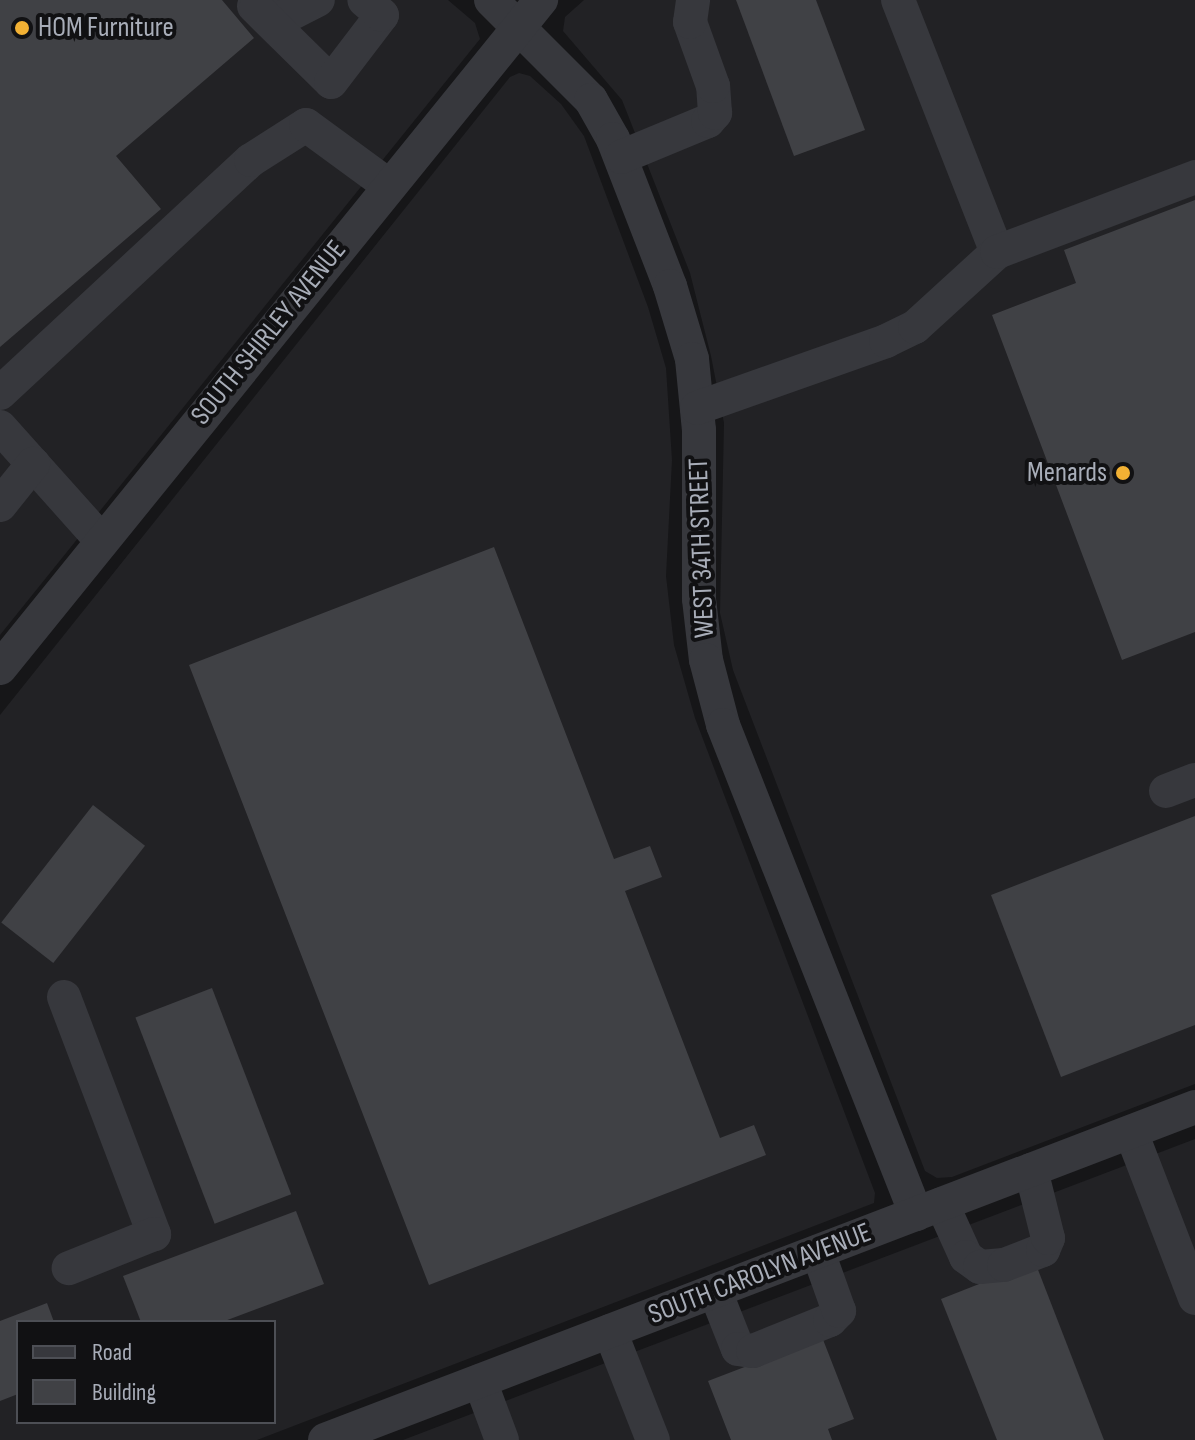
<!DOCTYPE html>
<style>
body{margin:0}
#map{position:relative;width:1195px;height:1440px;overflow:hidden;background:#161618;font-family:"Sofia Sans Condensed",sans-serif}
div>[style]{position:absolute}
.built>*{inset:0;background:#222225}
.building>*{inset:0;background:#404145;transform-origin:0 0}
.minor>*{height:34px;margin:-17px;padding:0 17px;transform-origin:17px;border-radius:17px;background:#37383d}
.dots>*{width:22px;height:22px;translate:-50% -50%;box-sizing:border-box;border:4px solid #111113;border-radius:50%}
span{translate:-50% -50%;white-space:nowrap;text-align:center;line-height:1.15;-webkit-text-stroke:8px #111113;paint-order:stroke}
.poi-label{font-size:28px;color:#a8adb8}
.left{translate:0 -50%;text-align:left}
.right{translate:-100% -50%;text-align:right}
.street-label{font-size:28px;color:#a8adb8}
.legend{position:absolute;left:16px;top:1320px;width:260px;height:104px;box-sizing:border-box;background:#111113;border:2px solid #4d4f55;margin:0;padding:10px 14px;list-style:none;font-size:24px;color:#a8adb8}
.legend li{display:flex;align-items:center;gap:16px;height:40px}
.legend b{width:40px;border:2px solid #4d4f55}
</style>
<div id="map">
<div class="built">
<div style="clip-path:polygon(0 0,448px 0,475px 23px,480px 39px,0 635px)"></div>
<div style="clip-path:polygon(584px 0,1195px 0,1195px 1084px,952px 1177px,937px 1178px,925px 1171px,733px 670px,720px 613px,724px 423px,711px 356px,690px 273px,622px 100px,563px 31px,565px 17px)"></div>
<div style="clip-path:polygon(evenodd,519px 73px,530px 76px,561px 104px,584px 136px,648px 307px,666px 368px,672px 460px,666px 576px,674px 645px,695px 718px,875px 1193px,874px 1203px,257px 1440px,0 1440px,0 715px,510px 77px,519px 73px,18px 1322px,274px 1322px,274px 1422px,18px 1422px,18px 1322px)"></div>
<div style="clip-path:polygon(1195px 1139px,1195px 1440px,403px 1440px)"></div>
</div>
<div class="building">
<div style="clip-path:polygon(0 0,222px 0,254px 38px,116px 156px,161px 209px,0 347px)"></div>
<div style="clip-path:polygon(736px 0,816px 0,865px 130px,794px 156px)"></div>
<div style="clip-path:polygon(1195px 200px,1195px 632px,1122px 660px,992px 315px,1076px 283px,1064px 250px)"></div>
<div style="clip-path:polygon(494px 547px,614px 859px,650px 846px,662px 877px,625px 891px,720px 1138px,754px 1125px,766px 1155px,429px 1285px,189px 665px)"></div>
<div style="left:93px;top:805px;width:66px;height:149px;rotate:38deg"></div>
<div style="clip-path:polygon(1195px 816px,1195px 1025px,1061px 1077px,991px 895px)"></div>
<div style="left:212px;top:988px;width:221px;height:82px;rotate:69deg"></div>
<div style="clip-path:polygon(296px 1211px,324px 1284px,222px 1322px,141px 1322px,123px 1276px)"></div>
<div style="clip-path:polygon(1035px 1262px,1104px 1440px,997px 1440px,941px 1299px)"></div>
<div style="clip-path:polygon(47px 1303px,54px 1322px,18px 1322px,18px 1394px,0 1401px,0 1321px)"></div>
<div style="clip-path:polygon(822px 1337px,854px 1419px,828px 1429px,832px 1440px,731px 1440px,708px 1381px)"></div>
</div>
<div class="minor">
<div style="left:491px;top:0;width:141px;rotate:45deg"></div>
<div style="left:591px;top:100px;width:45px;rotate:60.6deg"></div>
<div style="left:613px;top:139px;width:158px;rotate:68.8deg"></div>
<div style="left:670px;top:286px;width:76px;rotate:73.2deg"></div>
<div style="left:692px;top:359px;width:71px;rotate:84.4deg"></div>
<div style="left:699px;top:430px;width:169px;rotate:90deg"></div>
<div style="left:699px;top:599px;width:61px;rotate:83.5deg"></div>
<div style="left:706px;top:660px;width:67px;rotate:75.3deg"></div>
<div style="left:723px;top:725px;width:526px;rotate:68.46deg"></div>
<div style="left:898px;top:0;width:271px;rotate:68.6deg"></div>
<div style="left:254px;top:6px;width:32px;rotate:20deg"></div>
<div style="left:284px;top:17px;width:38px;rotate:-27deg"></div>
<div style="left:256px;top:8px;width:105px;rotate:44.6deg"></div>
<div style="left:331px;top:82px;width:84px;rotate:-52.7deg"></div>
<div style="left:382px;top:15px;width:23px;rotate:-140deg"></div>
<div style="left:621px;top:157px;width:94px;rotate:-22.5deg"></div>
<div style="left:708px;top:121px;width:11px;rotate:-49deg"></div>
<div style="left:715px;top:113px;width:27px;rotate:-94deg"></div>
<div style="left:713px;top:86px;width:68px;rotate:-109.8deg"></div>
<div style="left:690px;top:22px;width:22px;rotate:-82deg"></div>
<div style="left:0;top:393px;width:342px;rotate:-42.9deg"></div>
<div style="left:251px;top:160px;width:65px;rotate:-32.5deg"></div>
<div style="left:306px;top:125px;width:102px;rotate:36.2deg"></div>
<div style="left:697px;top:408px;width:201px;rotate:-19.5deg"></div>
<div style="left:886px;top:341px;width:32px;rotate:-26deg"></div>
<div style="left:915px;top:327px;width:111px;rotate:-42.4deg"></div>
<div style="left:997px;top:252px;width:212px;rotate:-20.7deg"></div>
<div style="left:0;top:427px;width:153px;rotate:48.2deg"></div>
<div style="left:0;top:505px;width:53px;rotate:-51.2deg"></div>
<div style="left:0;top:668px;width:860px;rotate:-51deg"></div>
<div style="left:1166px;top:791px;width:31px;rotate:-21deg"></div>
<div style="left:64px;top:997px;width:254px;rotate:69.2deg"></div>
<div style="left:154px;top:1234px;width:92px;rotate:158.2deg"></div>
<div style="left:1131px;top:1132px;width:178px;rotate:68.9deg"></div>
<div style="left:942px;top:1204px;width:58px;rotate:65.6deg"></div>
<div style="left:966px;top:1257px;width:17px;rotate:36deg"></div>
<div style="left:980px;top:1267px;width:24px;rotate:-5deg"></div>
<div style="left:1004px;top:1265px;width:42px;rotate:-21deg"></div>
<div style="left:1043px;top:1250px;width:13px;rotate:-67deg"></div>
<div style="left:1048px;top:1238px;width:70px;rotate:-104deg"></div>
<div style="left:715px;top:1291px;width:62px;rotate:68.4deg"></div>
<div style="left:738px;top:1349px;width:15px;rotate:8deg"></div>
<div style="left:753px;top:1351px;width:83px;rotate:-21.9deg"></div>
<div style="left:830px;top:1320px;width:13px;rotate:-45deg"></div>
<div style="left:839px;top:1311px;width:63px;rotate:-109.6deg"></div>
<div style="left:610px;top:1331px;width:117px;rotate:68.5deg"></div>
<div style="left:480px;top:1381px;width:63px;rotate:69.6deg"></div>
<div style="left:325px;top:1440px;width:932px;rotate:-20.94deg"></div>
</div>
<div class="dots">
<div style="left:22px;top:28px;background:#f2b134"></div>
<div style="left:1123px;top:473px;background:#f2b134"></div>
</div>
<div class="poi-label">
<span class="left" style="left:38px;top:28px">HOM Furniture</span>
<span class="right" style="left:1107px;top:473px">Menards</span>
</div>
<div class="street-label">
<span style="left:269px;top:333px;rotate:-51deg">SOUTH SHIRLEY AVENUE</span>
<span style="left:702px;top:548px;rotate:-92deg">WEST 34TH STREET</span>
<span style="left:760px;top:1274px;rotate:-21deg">SOUTH CAROLYN AVENUE</span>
</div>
<ul class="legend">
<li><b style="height:10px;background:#37383d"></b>Road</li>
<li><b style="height:22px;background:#404145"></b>Building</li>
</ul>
</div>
